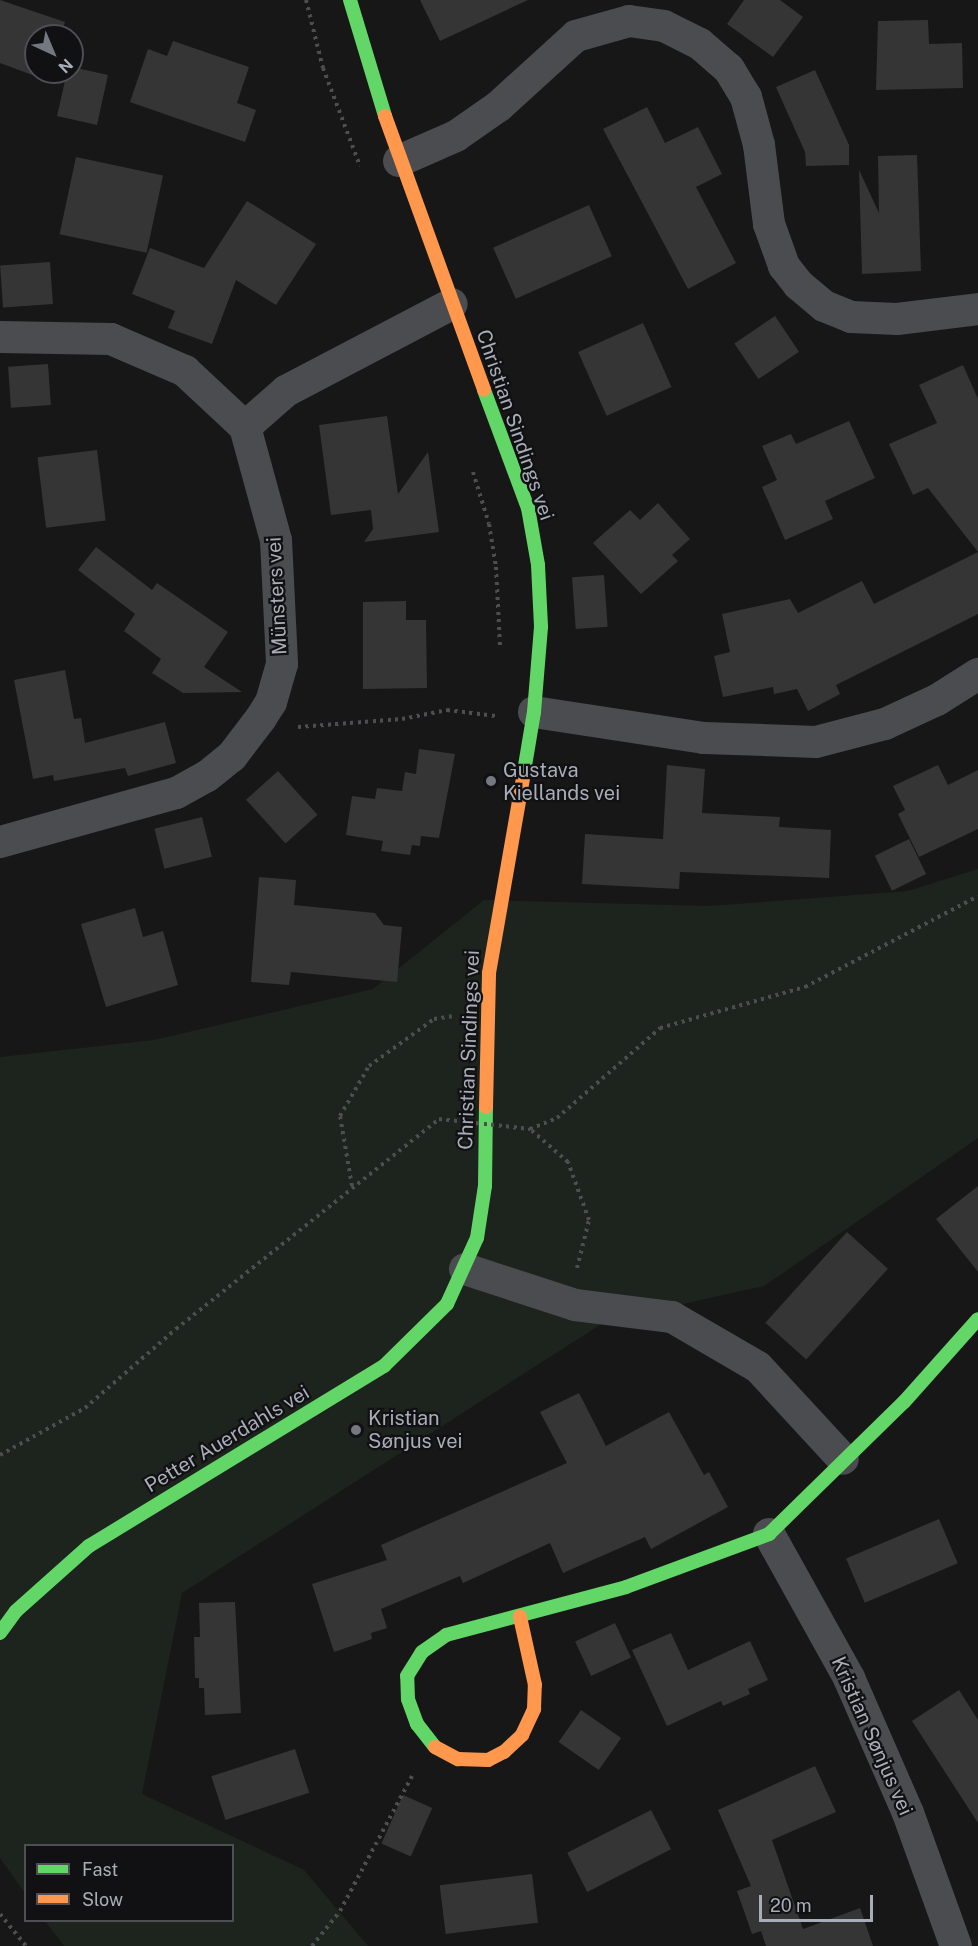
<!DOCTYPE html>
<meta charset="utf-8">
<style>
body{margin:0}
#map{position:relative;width:978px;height:1946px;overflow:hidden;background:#171717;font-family:"Public Sans",sans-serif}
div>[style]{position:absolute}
.green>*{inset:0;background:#1d241e}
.building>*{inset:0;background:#353536;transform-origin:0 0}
.path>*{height:4px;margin-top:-2px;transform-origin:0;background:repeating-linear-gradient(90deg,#4d4e52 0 3px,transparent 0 7.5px)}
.street>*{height:32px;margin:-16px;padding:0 16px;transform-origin:16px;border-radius:16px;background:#4b4c50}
.fast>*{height:14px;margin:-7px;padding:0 7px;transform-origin:7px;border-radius:7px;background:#63d668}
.slow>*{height:14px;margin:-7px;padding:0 7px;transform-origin:7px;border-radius:7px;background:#ff974d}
.path-bridge>*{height:4px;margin-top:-2px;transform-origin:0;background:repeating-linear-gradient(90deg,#4d4e52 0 3px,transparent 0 7.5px)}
.dots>*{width:16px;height:16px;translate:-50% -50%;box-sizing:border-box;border:3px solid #111113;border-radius:50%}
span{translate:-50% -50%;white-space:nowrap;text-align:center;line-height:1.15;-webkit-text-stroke:4.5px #111113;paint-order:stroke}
.street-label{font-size:20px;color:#a8adb8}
.poi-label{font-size:20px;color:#a8adb8}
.left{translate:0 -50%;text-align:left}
.legend{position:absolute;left:24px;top:1844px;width:210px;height:78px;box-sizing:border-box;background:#111113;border:2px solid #4d4f55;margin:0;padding:8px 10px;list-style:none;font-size:18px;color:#a8adb8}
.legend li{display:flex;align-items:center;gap:12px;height:30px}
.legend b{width:30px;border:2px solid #4d4f55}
.north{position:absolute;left:24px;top:24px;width:60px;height:60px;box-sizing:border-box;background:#111113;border:2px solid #4d4f55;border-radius:50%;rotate:136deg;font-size:16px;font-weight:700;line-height:24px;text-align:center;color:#a8adb8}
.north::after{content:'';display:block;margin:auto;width:21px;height:27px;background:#757880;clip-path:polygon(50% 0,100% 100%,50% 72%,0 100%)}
.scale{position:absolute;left:759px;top:1895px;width:114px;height:27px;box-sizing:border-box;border:3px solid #a8adb8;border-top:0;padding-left:8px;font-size:18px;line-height:21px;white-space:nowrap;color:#a8adb8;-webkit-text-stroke:4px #111113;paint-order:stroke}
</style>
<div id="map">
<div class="green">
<div style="clip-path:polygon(978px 869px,978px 1138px,764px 1286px,606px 1321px,182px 1593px,142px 1794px,304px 1870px,368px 1946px,64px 1946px,45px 1921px,232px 1920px,232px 1846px,26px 1846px,25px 1893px,0 1858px,0 1057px,154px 1040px,373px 989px,484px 900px,710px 906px,908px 891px)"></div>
</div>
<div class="building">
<div style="clip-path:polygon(0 0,65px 22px,60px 36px,36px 36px,36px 72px,46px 72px,43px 79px,0 63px)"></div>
<div style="clip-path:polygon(420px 0,528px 0,440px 41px)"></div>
<div style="clip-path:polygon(744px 0,780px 0,803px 17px,773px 57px,727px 24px)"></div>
<div style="clip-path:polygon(928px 20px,929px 44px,962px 43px,963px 88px,876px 90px,878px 21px)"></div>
<div style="clip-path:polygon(173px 41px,249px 67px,237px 103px,256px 110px,245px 142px,130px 102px,148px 49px,167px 56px)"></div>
<div style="clip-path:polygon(72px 67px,108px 75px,97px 125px,57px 116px,67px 72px,72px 72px)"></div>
<div style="clip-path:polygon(815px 70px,849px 145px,849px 165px,806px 166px,805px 152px,776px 87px)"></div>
<div style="clip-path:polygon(647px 107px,665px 143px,698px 127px,722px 174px,696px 187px,736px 263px,688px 289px,603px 129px)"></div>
<div style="clip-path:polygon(917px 155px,921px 271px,862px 274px,859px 170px,879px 213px,878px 156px)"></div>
<div style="left:76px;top:157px;width:89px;height:79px;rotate:12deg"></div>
<div style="clip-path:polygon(247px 201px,316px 244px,276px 305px,236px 280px,212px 344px,168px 328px,175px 311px,132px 294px,150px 248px,204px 268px)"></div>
<div style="left:589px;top:205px;width:56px;height:105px;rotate:66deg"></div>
<div style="left:50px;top:262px;width:42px;height:50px;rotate:86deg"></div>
<div style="left:775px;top:316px;width:43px;height:49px;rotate:56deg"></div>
<div style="left:643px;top:323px;width:70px;height:71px;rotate:66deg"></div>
<div style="left:48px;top:364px;width:41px;height:40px;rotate:86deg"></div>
<div style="clip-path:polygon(963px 365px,978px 399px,978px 614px,836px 685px,840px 694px,808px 711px,797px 689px,774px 694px,773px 687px,723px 697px,714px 656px,730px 652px,722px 614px,790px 599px,798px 613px,862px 581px,874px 604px,978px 552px,928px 488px,913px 495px,889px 444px,937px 423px,919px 385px)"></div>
<div style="clip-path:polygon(387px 416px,398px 494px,428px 452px,439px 532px,364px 542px,373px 529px,371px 510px,331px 515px,319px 425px)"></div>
<div style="clip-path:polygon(849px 421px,875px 478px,825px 501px,833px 519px,785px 540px,762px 487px,777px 480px,762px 446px,791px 434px,796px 444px)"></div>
<div style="left:97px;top:450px;width:71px;height:60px;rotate:83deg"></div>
<div style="clip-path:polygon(658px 503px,690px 539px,672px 555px,678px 561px,641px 594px,593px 543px,630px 510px,640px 520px)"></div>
<div style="clip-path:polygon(96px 547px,152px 590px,157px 583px,228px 632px,204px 667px,242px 692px,183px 693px,152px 673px,161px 659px,124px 631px,135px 614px,78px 570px)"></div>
<div style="left:604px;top:575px;width:52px;height:32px;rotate:86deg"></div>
<div style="clip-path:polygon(406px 601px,406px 620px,426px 620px,427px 688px,363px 689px,363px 602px)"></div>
<div style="clip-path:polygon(65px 670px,74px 719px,81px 718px,85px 743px,165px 722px,176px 763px,128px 776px,125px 768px,54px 781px,53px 775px,33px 779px,14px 680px)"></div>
<div style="clip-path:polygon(419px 749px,455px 754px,439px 838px,421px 836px,420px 846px,412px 845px,410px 855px,381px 851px,383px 841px,346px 835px,352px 796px,375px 799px,377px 788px,402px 791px,405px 772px,416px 774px)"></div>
<div style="clip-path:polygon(667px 765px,705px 769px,702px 813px,780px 817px,779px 827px,831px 830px,829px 878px,680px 872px,679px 889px,582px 884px,585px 834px,663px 839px)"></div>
<div style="clip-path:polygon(938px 765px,948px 785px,978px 770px,978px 829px,919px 857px,898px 814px,905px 810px,893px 786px)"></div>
<div style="left:278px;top:771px;width:59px;height:43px;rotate:48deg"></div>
<div style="left:202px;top:817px;width:41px;height:49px;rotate:76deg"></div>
<div style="left:909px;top:839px;width:39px;height:38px;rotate:64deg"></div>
<div style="clip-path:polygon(259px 877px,296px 880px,294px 905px,375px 913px,384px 925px,402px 927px,397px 982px,291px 972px,289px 985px,251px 982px)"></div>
<div style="clip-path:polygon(135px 908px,143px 937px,163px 931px,178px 985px,106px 1007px,81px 924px)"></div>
<div style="clip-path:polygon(978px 1186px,978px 1272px,936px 1219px)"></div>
<div style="left:847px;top:1232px;width:55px;height:122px;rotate:42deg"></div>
<div style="clip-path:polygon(579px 1393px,606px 1446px,669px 1412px,704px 1475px,709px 1472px,728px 1507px,651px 1549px,645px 1537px,563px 1573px,550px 1543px,463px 1583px,460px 1576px,381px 1609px,387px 1628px,371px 1633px,372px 1639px,334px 1652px,312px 1584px,387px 1560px,381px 1545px,567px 1463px,540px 1412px)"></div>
<div style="left:939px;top:1519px;width:48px;height:101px;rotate:67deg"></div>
<div style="clip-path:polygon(235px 1602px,241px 1713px,205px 1715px,204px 1688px,199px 1688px,199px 1678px,195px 1678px,194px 1637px,200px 1637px,199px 1603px)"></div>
<div style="left:615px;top:1623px;width:38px;height:44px;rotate:65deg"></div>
<div style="clip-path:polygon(671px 1633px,688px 1670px,750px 1641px,768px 1680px,748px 1689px,750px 1694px,723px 1706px,721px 1701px,667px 1726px,632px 1650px)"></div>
<div style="clip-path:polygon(959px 1690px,978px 1720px,978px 1823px,912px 1721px)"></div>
<div style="left:581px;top:1710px;width:49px;height:39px;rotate:35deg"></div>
<div style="left:295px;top:1749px;width:46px;height:88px;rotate:72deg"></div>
<div style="clip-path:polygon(815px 1766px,836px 1812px,772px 1840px,803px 1929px,860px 1908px,873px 1946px,766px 1946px,761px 1931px,752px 1934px,737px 1891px,751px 1886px,718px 1810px)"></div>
<div style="left:403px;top:1795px;width:32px;height:53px;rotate:24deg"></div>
<div style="left:651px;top:1810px;width:44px;height:94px;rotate:63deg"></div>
<div style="left:532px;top:1874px;width:49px;height:93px;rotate:83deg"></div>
</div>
<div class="path">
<div style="left:306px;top:0;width:70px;rotate:76deg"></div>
<div style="left:323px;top:68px;width:105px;rotate:69.3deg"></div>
<div style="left:473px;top:472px;width:54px;rotate:72.9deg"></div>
<div style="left:489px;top:524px;width:44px;rotate:80.8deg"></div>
<div style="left:496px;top:567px;width:80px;rotate:87.1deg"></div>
<div style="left:298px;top:727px;width:104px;rotate:-4.4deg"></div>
<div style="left:402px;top:719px;width:46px;rotate:-11.3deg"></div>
<div style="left:447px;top:710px;width:49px;rotate:7deg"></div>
<div style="left:352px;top:1186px;width:71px;rotate:-99.7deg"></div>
<div style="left:340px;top:1116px;width:58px;rotate:-59.9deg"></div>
<div style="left:369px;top:1066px;width:80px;rotate:-35.9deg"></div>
<div style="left:434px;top:1019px;width:18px;rotate:-9deg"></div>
<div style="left:577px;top:1268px;width:49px;rotate:-76deg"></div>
<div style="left:589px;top:1220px;width:62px;rotate:-109.9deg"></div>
<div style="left:568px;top:1162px;width:50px;rotate:-139deg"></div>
<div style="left:530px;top:1129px;width:29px;rotate:-22deg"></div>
<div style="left:557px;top:1118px;width:137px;rotate:-41.1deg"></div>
<div style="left:660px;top:1028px;width:151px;rotate:-15.8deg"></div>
<div style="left:805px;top:987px;width:195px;rotate:-27.7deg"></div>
<div style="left:0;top:1455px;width:97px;rotate:-28.9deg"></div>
<div style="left:85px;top:1408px;width:121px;rotate:-41deg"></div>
<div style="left:176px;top:1329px;width:337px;rotate:-38.6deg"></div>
<div style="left:0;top:1914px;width:41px;rotate:50.9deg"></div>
<div style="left:312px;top:1946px;width:45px;rotate:-51.3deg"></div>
<div style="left:340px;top:1911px;width:153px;rotate:-61.9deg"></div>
</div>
<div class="street">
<div style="left:399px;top:161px;width:62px;rotate:-23.7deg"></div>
<div style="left:456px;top:136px;width:52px;rotate:-34.9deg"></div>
<div style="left:499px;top:106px;width:104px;rotate:-42.3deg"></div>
<div style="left:576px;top:36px;width:55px;rotate:-15.8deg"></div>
<div style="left:629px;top:21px;width:35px;rotate:8deg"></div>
<div style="left:664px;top:26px;width:40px;rotate:26.6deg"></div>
<div style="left:700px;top:44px;width:38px;rotate:41deg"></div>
<div style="left:729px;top:69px;width:33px;rotate:59deg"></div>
<div style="left:746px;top:97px;width:50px;rotate:74.8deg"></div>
<div style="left:759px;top:145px;width:80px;rotate:82.8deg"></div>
<div style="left:769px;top:224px;width:45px;rotate:70.3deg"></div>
<div style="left:784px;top:266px;width:24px;rotate:52deg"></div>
<div style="left:799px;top:285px;width:33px;rotate:40deg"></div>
<div style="left:824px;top:306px;width:29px;rotate:22deg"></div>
<div style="left:851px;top:317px;width:46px;rotate:2.5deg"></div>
<div style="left:897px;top:319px;width:82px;rotate:-7deg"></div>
<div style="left:0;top:337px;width:111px;rotate:1deg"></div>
<div style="left:111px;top:339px;width:81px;rotate:23.4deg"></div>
<div style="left:185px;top:371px;width:82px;rotate:43deg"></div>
<div style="left:245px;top:427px;width:117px;rotate:74.7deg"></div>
<div style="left:276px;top:540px;width:124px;rotate:87.2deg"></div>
<div style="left:282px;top:664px;width:40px;rotate:106deg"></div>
<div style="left:271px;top:702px;width:19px;rotate:122deg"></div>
<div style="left:261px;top:718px;width:48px;rotate:127.3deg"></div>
<div style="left:232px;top:756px;width:32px;rotate:141deg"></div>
<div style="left:207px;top:776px;width:35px;rotate:151deg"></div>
<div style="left:176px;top:793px;width:183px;rotate:164.4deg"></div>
<div style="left:245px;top:427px;width:55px;rotate:-41.3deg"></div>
<div style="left:286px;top:391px;width:187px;rotate:-27.7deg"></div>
<div style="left:534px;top:712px;width:172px;rotate:8.7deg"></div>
<div style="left:704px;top:738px;width:112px;rotate:2deg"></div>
<div style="left:816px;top:742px;width:71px;rotate:-14.6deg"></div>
<div style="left:885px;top:724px;width:57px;rotate:-24.8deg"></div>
<div style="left:937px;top:700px;width:49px;rotate:-32.4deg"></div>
<div style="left:465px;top:1269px;width:116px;rotate:18.1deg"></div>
<div style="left:575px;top:1305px;width:98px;rotate:7.1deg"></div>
<div style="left:672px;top:1317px;width:99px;rotate:30.2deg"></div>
<div style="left:758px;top:1367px;width:125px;rotate:47.3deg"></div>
<div style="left:769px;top:1534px;width:165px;rotate:60.9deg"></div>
<div style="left:849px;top:1678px;width:147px;rotate:66.4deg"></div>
<div style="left:908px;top:1813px;width:141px;rotate:70.2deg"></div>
</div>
<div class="fast">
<div style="left:350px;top:0;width:121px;rotate:73.2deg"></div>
<div style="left:484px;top:390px;width:126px;rotate:69.6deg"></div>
<div style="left:528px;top:508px;width:58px;rotate:80deg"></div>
<div style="left:538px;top:565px;width:62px;rotate:87.2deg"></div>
<div style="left:541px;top:627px;width:85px;rotate:94.7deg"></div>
<div style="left:534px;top:712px;width:67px;rotate:99.5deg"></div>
<div style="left:0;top:1633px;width:27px;rotate:-54deg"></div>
<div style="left:16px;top:1611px;width:98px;rotate:-41.7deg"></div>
<div style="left:89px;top:1546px;width:346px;rotate:-31.4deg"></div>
<div style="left:384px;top:1366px;width:88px;rotate:-44.5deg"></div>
<div style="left:447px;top:1304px;width:72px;rotate:-65.6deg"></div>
<div style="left:477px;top:1238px;width:53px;rotate:-81.3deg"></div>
<div style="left:485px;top:1186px;width:79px;rotate:-89.3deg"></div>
<div style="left:435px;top:1747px;width:29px;rotate:-128deg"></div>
<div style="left:417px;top:1724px;width:27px;rotate:-110deg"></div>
<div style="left:408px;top:1699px;width:23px;rotate:-92deg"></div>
<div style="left:407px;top:1676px;width:28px;rotate:-58deg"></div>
<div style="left:422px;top:1652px;width:29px;rotate:-35deg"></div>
<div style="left:446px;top:1635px;width:186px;rotate:-14.9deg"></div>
<div style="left:626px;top:1587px;width:153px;rotate:-20.3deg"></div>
<div style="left:769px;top:1534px;width:189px;rotate:-44.4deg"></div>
<div style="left:904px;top:1402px;width:111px;rotate:-48.3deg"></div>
</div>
<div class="slow">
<div style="left:385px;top:116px;width:291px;rotate:70.1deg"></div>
<div style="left:486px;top:1107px;width:134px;rotate:-88.7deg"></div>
<div style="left:489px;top:973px;width:198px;rotate:-80.1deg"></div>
<div style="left:435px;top:1747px;width:26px;rotate:28deg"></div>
<div style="left:458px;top:1759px;width:30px;rotate:2deg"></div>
<div style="left:488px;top:1760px;width:18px;rotate:-27deg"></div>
<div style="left:504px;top:1752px;width:25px;rotate:-43deg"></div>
<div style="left:522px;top:1735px;width:29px;rotate:-65deg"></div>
<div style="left:534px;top:1709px;width:24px;rotate:-88deg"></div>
<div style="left:535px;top:1685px;width:70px;rotate:-102.4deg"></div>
</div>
<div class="path-bridge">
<div style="left:439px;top:1119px;width:92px;rotate:6.3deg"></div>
</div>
<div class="dots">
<div style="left:491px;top:781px;background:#757880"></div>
<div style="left:356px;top:1430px;background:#757880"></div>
</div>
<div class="street-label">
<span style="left:515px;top:425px;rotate:71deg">Christian Sindings vei</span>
<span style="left:277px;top:596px;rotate:-93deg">Münsters vei</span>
<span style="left:469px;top:1050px;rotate:-88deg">Christian Sindings vei</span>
<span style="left:227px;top:1439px;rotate:-31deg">Petter Auerdahls vei</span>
<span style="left:872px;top:1736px;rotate:66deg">Kristian Sønjus vei</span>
</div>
<div class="poi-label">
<span class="left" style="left:503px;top:782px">Gustava<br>Kiellands vei</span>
<span class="left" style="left:368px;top:1430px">Kristian<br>Sønjus vei</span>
</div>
<ul class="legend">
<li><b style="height:8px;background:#63d668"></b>Fast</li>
<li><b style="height:8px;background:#ff974d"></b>Slow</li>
</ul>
<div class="north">N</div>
<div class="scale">20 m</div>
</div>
